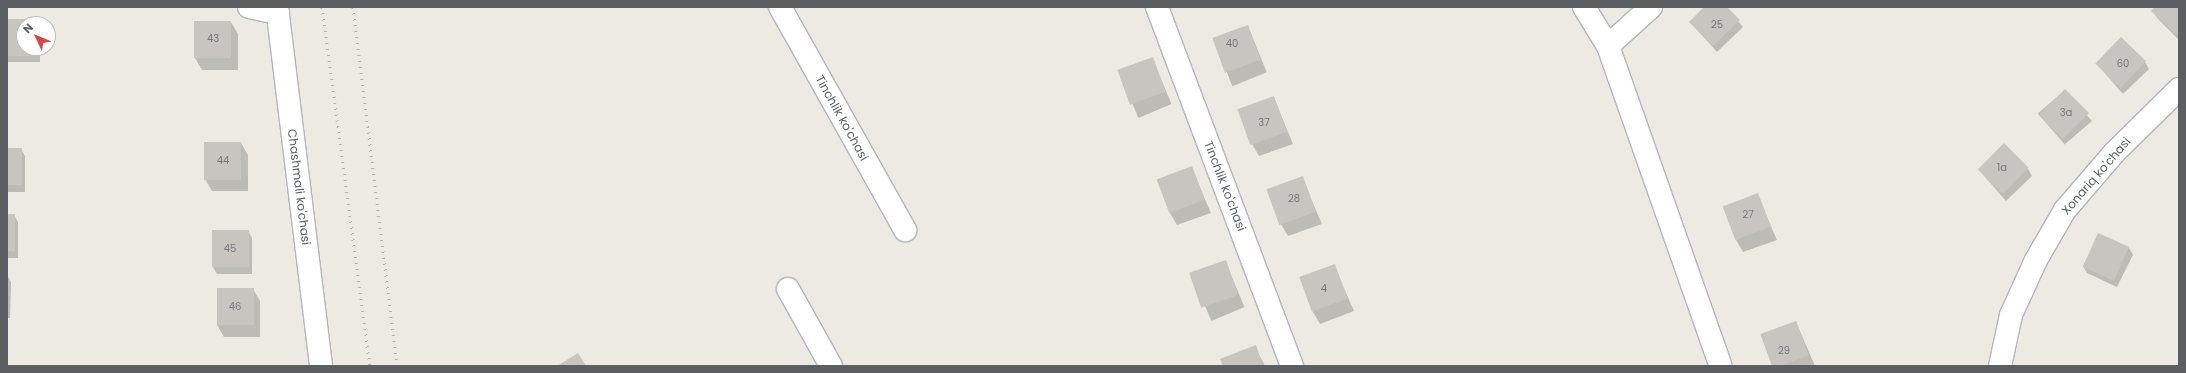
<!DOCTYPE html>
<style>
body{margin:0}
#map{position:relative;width:2186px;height:373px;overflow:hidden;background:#eceae3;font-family:Poppins,sans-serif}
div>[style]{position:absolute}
.shadow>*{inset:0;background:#0003;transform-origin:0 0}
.building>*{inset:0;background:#c8c5c0;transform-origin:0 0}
.roads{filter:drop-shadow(1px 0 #b4b5b9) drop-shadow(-1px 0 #b4b5b9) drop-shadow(0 1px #b4b5b9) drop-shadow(0 -1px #b4b5b9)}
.minor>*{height:22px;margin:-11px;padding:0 11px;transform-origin:11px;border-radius:11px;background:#fff}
.rail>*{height:3px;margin-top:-1.5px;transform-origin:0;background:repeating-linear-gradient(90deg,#b1b2b2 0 1px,transparent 0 6px)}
span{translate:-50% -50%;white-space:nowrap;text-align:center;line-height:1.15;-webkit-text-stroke:4px #fff;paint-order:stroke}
.number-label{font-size:10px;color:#76787a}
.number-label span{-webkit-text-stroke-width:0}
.street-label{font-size:12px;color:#5b5f62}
.frame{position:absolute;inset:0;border:8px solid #5b5f62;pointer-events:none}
.north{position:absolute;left:16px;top:16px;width:40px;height:40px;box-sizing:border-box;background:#fff;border:1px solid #bdbfc0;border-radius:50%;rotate:314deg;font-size:11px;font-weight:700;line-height:16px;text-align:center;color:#5b5f62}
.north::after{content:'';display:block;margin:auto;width:14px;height:18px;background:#d44841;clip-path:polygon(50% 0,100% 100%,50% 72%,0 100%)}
</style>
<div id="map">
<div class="shadow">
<div style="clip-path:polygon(1705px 7px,1726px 7px,1743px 27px,1717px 52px,1690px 22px)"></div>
<div style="clip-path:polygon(2157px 7px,2179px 7px,2179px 40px,2157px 18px,2153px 11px)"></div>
<div style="clip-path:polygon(7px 20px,36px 20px,39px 24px,24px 24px,24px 48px,40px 48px,40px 62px,7px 62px)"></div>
<div style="clip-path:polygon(231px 22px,238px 34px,238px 70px,202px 70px,195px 58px)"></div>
<div style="left:1248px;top:26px;width:50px;height:37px;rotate:68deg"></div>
<div style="left:1152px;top:58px;width:50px;height:36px;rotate:67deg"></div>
<div style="clip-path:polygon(2145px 62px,2149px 69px,2123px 94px,2096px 63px)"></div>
<div style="left:2065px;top:90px;width:41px;height:36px;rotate:49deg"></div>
<div style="clip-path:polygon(1274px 98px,1293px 144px,1259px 156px,1252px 144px)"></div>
<div style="clip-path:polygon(241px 143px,248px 155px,248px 191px,212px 191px,205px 179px)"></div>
<div style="clip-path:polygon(7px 149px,21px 149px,25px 156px,25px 192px,7px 192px)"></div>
<div style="clip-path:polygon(1191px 167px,1211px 213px,1177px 225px,1170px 213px)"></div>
<div style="clip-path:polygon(2028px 169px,2032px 176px,2006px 201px,1979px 170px)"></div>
<div style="clip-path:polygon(1302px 178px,1322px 224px,1288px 236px,1281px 224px)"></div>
<div style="clip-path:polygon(1757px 194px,1777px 240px,1743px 252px,1736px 240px)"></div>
<div style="clip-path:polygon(7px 215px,14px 215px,18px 222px,18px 258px,7px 258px)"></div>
<div style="clip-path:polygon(213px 231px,248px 231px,252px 238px,252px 274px,217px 274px,213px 267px)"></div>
<div style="clip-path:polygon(2099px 234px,2129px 248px,2133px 255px,2117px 287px,2087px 273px,2083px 266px)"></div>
<div style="left:1225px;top:261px;width:50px;height:36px;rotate:67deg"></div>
<div style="clip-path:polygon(1334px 266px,1354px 311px,1320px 324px,1313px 312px)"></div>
<div style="clip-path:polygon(7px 275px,11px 282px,10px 318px,7px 318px)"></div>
<div style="clip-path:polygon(253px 289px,260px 301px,260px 337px,224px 337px,217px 325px)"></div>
<div style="clip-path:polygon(1796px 322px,1815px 366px,1773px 366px,1761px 335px)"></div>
<div style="clip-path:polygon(1255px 347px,1265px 366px,1224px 366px)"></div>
</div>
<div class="building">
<div style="clip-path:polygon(1704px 7px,1727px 7px,1740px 20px,1713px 46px,1689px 22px)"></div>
<div style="clip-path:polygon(2155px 7px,2179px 7px,2179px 32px,2176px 35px,2151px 11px)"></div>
<div style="clip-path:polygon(7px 19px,37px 19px,37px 24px,24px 24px,24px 48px,36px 48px,36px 56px,7px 56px)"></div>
<div style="left:194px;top:21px;width:37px;height:37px"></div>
<div style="left:1248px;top:25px;width:37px;height:38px;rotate:70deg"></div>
<div style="left:2121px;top:37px;width:35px;height:37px;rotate:44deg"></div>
<div style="left:1153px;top:57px;width:37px;height:38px;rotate:70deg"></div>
<div style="left:2065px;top:89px;width:34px;height:37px;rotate:45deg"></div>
<div style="left:1274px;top:96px;width:38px;height:39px;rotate:70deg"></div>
<div style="left:204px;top:142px;width:37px;height:38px"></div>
<div style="left:2004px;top:143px;width:35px;height:37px;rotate:45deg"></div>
<div style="left:7px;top:148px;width:15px;height:37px"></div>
<div style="left:1192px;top:166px;width:36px;height:38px;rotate:69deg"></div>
<div style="left:1303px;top:176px;width:38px;height:39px;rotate:70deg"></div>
<div style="left:1758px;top:193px;width:36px;height:38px;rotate:69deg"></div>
<div style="left:7px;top:214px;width:8px;height:37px"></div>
<div style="left:212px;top:230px;width:37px;height:37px"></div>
<div style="left:2098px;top:233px;width:34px;height:37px;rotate:24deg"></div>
<div style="left:1226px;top:260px;width:37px;height:39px;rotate:71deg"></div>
<div style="left:1335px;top:264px;width:37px;height:38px;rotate:70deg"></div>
<div style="left:217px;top:288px;width:37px;height:37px"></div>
<div style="left:1796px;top:321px;width:37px;height:38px;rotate:70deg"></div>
<div style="clip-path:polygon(1256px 345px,1263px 366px,1223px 366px,1220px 359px)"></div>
<div style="clip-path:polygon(578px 353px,586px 366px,557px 366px)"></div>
</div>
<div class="roads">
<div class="minor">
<div style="left:249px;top:7px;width:30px;rotate:12deg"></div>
<div style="left:277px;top:7px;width:362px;rotate:83deg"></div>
<div style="left:780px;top:7px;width:256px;rotate:60.7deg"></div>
<div style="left:1157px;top:7px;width:384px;rotate:69.4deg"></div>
<div style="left:1584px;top:7px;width:46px;rotate:58.4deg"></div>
<div style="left:1651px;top:7px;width:58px;rotate:137.8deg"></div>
<div style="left:1608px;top:46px;width:339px;rotate:70.6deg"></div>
<div style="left:788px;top:289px;width:88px;rotate:60.8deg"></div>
<div style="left:2000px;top:366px;width:52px;rotate:-77.8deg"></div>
<div style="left:2011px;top:315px;width:60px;rotate:-65.6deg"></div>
<div style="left:2036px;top:260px;width:58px;rotate:-59.9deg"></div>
<div style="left:2065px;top:210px;width:75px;rotate:-49.3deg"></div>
<div style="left:2114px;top:153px;width:91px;rotate:-44.6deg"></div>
</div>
</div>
<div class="rail">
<div style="left:322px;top:7px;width:362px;rotate:82.4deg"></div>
<div style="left:353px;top:7px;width:362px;rotate:83deg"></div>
</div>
<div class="number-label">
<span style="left:1717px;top:25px">25</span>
<span style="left:213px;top:39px">43</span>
<span style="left:1232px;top:44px">40</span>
<span style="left:2123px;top:64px">60</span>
<span style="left:2066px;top:113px">3a</span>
<span style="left:1264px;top:123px">37</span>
<span style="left:223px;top:161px">44</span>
<span style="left:2002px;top:168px">1a</span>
<span style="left:1294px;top:199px">28</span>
<span style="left:1748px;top:215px">27</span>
<span style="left:230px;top:249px">45</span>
<span style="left:1324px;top:289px">4</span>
<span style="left:235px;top:307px">46</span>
<span style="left:1784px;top:351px">29</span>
</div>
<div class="street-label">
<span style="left:842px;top:118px;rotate:61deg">Tinchlik ko'chasi</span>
<span style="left:2096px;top:176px;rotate:-49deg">Xonariq ko'chasi</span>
<span style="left:1225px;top:186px;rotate:69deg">Tinchlik ko'chasi</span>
<span style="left:299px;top:187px;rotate:83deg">Chashmali ko'chasi</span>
</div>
<div class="frame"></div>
<div class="north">N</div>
</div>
